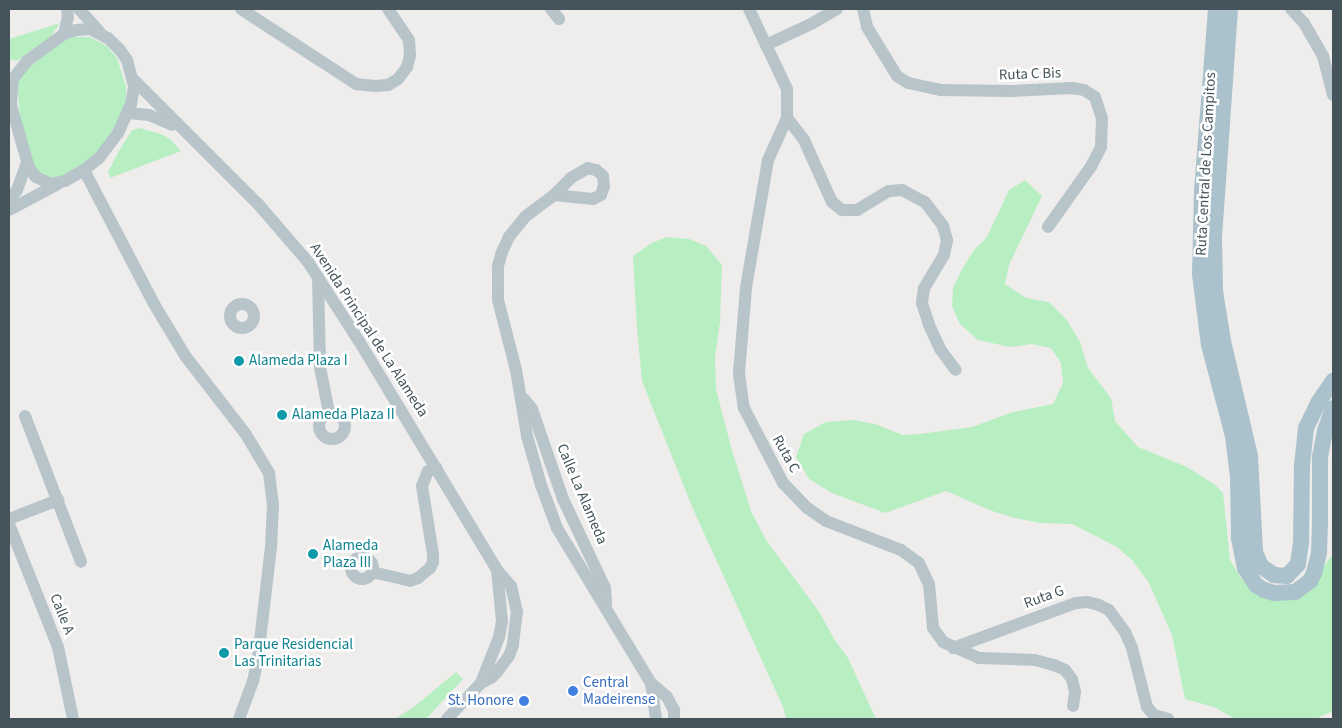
<!DOCTYPE html>
<style>
body{margin:0}
#map{position:relative;width:1342px;height:728px;overflow:hidden;background:#efecec;font-family:"Source Sans 3",sans-serif}
div>[style]{position:absolute}
.green>*{inset:0;background:#b8efc2}
.minor>*{height:12px;margin:-6px;padding:0 6px;transform-origin:6px;border-radius:6px;background:#b7c4ca}
.minor>.ring{margin:-6px;padding:0;box-sizing:content-box;background:none;border:12px solid #b7c4ca;border-radius:50%}
.major>*{height:16px;margin:-8px;padding:0 8px;transform-origin:8px;border-radius:8px;background:#abc2cc}
.dots>*{width:14px;height:14px;translate:-50% -50%;box-sizing:border-box;border:2px solid #fff;border-radius:50%}
span{translate:-50% -50%;white-space:nowrap;text-align:center;line-height:1.15;-webkit-text-stroke:5px #fff;paint-order:stroke}
.street-label{font-size:15px;color:#44545a}
.culture-label{font-size:15px;color:#0d838f}
.left{translate:0 -50%;text-align:left}
.shop-label{font-size:15px;color:#366cbe}
.right{translate:-100% -50%;text-align:right}
.frame{position:absolute;inset:0;border:10px solid #44545a;pointer-events:none}
</style>
<div id="map">
<div class="green">
<div style="clip-path:polygon(60px 23px,51px 36px,41px 44px,17px 61px,9px 59px,9px 39px)"></div>
<div style="clip-path:polygon(73px 37px,90px 37px,107px 46px,117px 58px,126px 86px,126px 102px,122px 115px,101px 149px,88px 161px,53px 181px,35px 170px,20px 117px,17px 84px,26px 69px,62px 42px)"></div>
<div style="clip-path:polygon(139px 128px,161px 134px,170px 139px,181px 151px,110px 178px,108px 172px,120px 149px,132px 130px)"></div>
<div style="clip-path:polygon(1025px 180px,1042px 196px,1009px 265px,1005px 284px,1026px 298px,1049px 302px,1067px 320px,1080px 342px,1088px 368px,1111px 398px,1115px 421px,1138px 447px,1187px 467px,1214px 484px,1223px 493px,1230px 560px,1241px 578px,1263px 593px,1281px 591px,1323px 567px,1332px 555px,1333px 549px,1333px 711px,1315px 719px,1235px 719px,1214px 707px,1185px 699px,1172px 635px,1149px 583px,1132px 560px,1117px 547px,1072px 524px,1040px 523px,1015px 518px,992px 511px,946px 491px,885px 513px,832px 493px,809px 479px,796px 457px,804px 434px,826px 422px,854px 420px,875px 424px,903px 435px,920px 434px,972px 427px,1013px 412px,1053px 404px,1063px 383px,1061px 363px,1051px 348px,1032px 344px,1010px 347px,978px 340px,960px 324px,952px 306px,953px 288px,961px 271px,974px 250px,987px 237px,1009px 190px)"></div>
<div style="clip-path:polygon(666px 237px,689px 239px,706px 246px,722px 265px,720px 322px,715px 358px,716px 389px,731px 447px,751px 511px,766px 540px,820px 613px,834px 639px,848px 658px,876px 719px,786px 719px,784px 709px,693px 509px,642px 381px,637px 329px,633px 256px,650px 244px)"></div>
<div style="clip-path:polygon(456px 672px,463px 679px,426px 719px,395px 719px,415px 706px)"></div>
</div>
<div class="minor">
<div style="left:79px;top:9px;width:31px;rotate:48deg"></div>
<div style="left:241px;top:9px;width:137px;rotate:33.1deg"></div>
<div style="left:356px;top:84px;width:19px;rotate:6deg"></div>
<div style="left:375px;top:86px;width:13px;rotate:-4deg"></div>
<div style="left:388px;top:85px;width:12px;rotate:-31deg"></div>
<div style="left:398px;top:79px;width:15px;rotate:-53deg"></div>
<div style="left:407px;top:67px;width:12px;rotate:-76deg"></div>
<div style="left:410px;top:55px;width:15px;rotate:-94deg"></div>
<div style="left:409px;top:40px;width:37px;rotate:-124deg"></div>
<div style="left:551px;top:9px;width:13px;rotate:51deg"></div>
<div style="left:749px;top:9px;width:89px;rotate:64.6deg"></div>
<div style="left:787px;top:89px;width:29px;rotate:90deg"></div>
<div style="left:787px;top:118px;width:46px;rotate:114.3deg"></div>
<div style="left:768px;top:160px;width:130px;rotate:99.8deg"></div>
<div style="left:746px;top:288px;width:86px;rotate:94.7deg"></div>
<div style="left:739px;top:374px;width:34px;rotate:82deg"></div>
<div style="left:744px;top:408px;width:85px;rotate:62.5deg"></div>
<div style="left:783px;top:483px;width:33px;rotate:46deg"></div>
<div style="left:806px;top:507px;width:24px;rotate:35deg"></div>
<div style="left:826px;top:521px;width:80px;rotate:21.1deg"></div>
<div style="left:901px;top:550px;width:22px;rotate:36deg"></div>
<div style="left:919px;top:563px;width:23px;rotate:65deg"></div>
<div style="left:929px;top:584px;width:44px;rotate:84.8deg"></div>
<div style="left:933px;top:628px;width:17px;rotate:54deg"></div>
<div style="left:943px;top:642px;width:39px;rotate:24deg"></div>
<div style="left:979px;top:658px;width:56px;rotate:2deg"></div>
<div style="left:1035px;top:660px;width:20px;rotate:15deg"></div>
<div style="left:1054px;top:665px;width:12px;rotate:24deg"></div>
<div style="left:1065px;top:670px;width:11px;rotate:52deg"></div>
<div style="left:1072px;top:679px;width:13px;rotate:77deg"></div>
<div style="left:1075px;top:692px;width:14px;rotate:98deg"></div>
<div style="left:863px;top:9px;width:18px;rotate:77deg"></div>
<div style="left:867px;top:27px;width:57px;rotate:58.5deg"></div>
<div style="left:897px;top:76px;width:13px;rotate:32deg"></div>
<div style="left:908px;top:83px;width:33px;rotate:12deg"></div>
<div style="left:940px;top:90px;width:71px;rotate:0.8deg"></div>
<div style="left:1011px;top:91px;width:61px;rotate:-2.8deg"></div>
<div style="left:1072px;top:88px;width:12px;rotate:9deg"></div>
<div style="left:1084px;top:90px;width:13px;rotate:32deg"></div>
<div style="left:1095px;top:97px;width:22px;rotate:72deg"></div>
<div style="left:1102px;top:118px;width:29px;rotate:92deg"></div>
<div style="left:1101px;top:147px;width:20px;rotate:117deg"></div>
<div style="left:1092px;top:165px;width:76px;rotate:125.4deg"></div>
<div style="left:1291px;top:9px;width:19px;rotate:47deg"></div>
<div style="left:1304px;top:23px;width:38px;rotate:60deg"></div>
<div style="left:1323px;top:56px;width:40px;rotate:75.6deg"></div>
<div style="left:90px;top:29px;width:20px;rotate:27deg"></div>
<div style="left:108px;top:38px;width:17px;rotate:45deg"></div>
<div style="left:120px;top:50px;width:12px;rotate:55deg"></div>
<div style="left:127px;top:60px;width:28px;rotate:75deg"></div>
<div style="left:134px;top:87px;width:17px;rotate:100deg"></div>
<div style="left:131px;top:104px;width:32px;rotate:114deg"></div>
<div style="left:118px;top:133px;width:31px;rotate:127deg"></div>
<div style="left:99px;top:158px;width:19px;rotate:141deg"></div>
<div style="left:84px;top:170px;width:22px;rotate:150deg"></div>
<div style="left:65px;top:181px;width:14px;rotate:168deg"></div>
<div style="left:51px;top:184px;width:17px;rotate:-155deg"></div>
<div style="left:36px;top:177px;width:11px;rotate:-128deg"></div>
<div style="left:29px;top:168px;width:66px;rotate:-105.9deg"></div>
<div style="left:11px;top:105px;width:26px;rotate:-86deg"></div>
<div style="left:13px;top:79px;width:23px;rotate:-52deg"></div>
<div style="left:27px;top:61px;width:46px;rotate:-36.1deg"></div>
<div style="left:64px;top:34px;width:13px;rotate:-18deg"></div>
<div style="left:76px;top:30px;width:14px;rotate:-4deg"></div>
<div style="left:64px;top:34px;width:17px;rotate:-77deg"></div>
<div style="left:68px;top:17px;width:8px;rotate:-97deg"></div>
<div style="left:766px;top:45px;width:50px;rotate:-25deg"></div>
<div style="left:811px;top:24px;width:30px;rotate:-30deg"></div>
<div style="left:132px;top:78px;width:180px;rotate:45deg"></div>
<div style="left:259px;top:205px;width:75px;rotate:49.3deg"></div>
<div style="left:308px;top:262px;width:94px;rotate:57.2deg"></div>
<div style="left:359px;top:341px;width:267px;rotate:58.9deg"></div>
<div style="left:497px;top:570px;width:21px;rotate:49deg"></div>
<div style="left:511px;top:586px;width:26px;rotate:77deg"></div>
<div style="left:517px;top:611px;width:34px;rotate:97deg"></div>
<div style="left:513px;top:645px;width:12px;rotate:110deg"></div>
<div style="left:509px;top:656px;width:20px;rotate:127deg"></div>
<div style="left:497px;top:672px;width:8px;rotate:135deg"></div>
<div style="left:491px;top:678px;width:11px;rotate:153deg"></div>
<div style="left:129px;top:113px;width:20px;rotate:6deg"></div>
<div style="left:149px;top:115px;width:25px;rotate:23deg"></div>
<div style="left:787px;top:118px;width:28px;rotate:52deg"></div>
<div style="left:804px;top:140px;width:68px;rotate:65.7deg"></div>
<div style="left:832px;top:202px;width:13px;rotate:39deg"></div>
<div style="left:842px;top:210px;width:15px"></div>
<div style="left:857px;top:210px;width:37px;rotate:-31deg"></div>
<div style="left:889px;top:191px;width:13px;rotate:-4deg"></div>
<div style="left:902px;top:190px;width:26px;rotate:28deg"></div>
<div style="left:925px;top:202px;width:30px;rotate:53deg"></div>
<div style="left:943px;top:226px;width:15px;rotate:74deg"></div>
<div style="left:947px;top:240px;width:15px;rotate:101deg"></div>
<div style="left:944px;top:255px;width:39px;rotate:121deg"></div>
<div style="left:924px;top:288px;width:15px;rotate:98deg"></div>
<div style="left:922px;top:303px;width:23px;rotate:72deg"></div>
<div style="left:929px;top:325px;width:26px;rotate:65deg"></div>
<div style="left:940px;top:349px;width:26px;rotate:53deg"></div>
<div style="left:84px;top:170px;width:151px;rotate:62.4deg"></div>
<div style="left:154px;top:304px;width:62px;rotate:58.9deg"></div>
<div style="left:186px;top:357px;width:96px;rotate:52.2deg"></div>
<div style="left:245px;top:433px;width:47px;rotate:59deg"></div>
<div style="left:269px;top:473px;width:32px;rotate:83deg"></div>
<div style="left:273px;top:505px;width:42px;rotate:92.7deg"></div>
<div style="left:271px;top:547px;width:112px;rotate:96.7deg"></div>
<div style="left:258px;top:658px;width:24px;rotate:102deg"></div>
<div style="left:253px;top:681px;width:40px;rotate:110.2deg"></div>
<div style="left:554px;top:195px;width:39px;rotate:6deg"></div>
<div style="left:593px;top:199px;width:9px;rotate:-27deg"></div>
<div style="left:601px;top:195px;width:9px;rotate:-72deg"></div>
<div style="left:604px;top:186px;width:10px;rotate:-96deg"></div>
<div style="left:603px;top:176px;width:9px;rotate:-139deg"></div>
<div style="left:596px;top:170px;width:8px;rotate:-166deg"></div>
<div style="left:588px;top:168px;width:20px;rotate:150deg"></div>
<div style="left:571px;top:178px;width:24px;rotate:135deg"></div>
<div style="left:554px;top:195px;width:36px;rotate:143deg"></div>
<div style="left:525px;top:217px;width:26px;rotate:129deg"></div>
<div style="left:509px;top:237px;width:17px;rotate:115deg"></div>
<div style="left:502px;top:252px;width:15px;rotate:106deg"></div>
<div style="left:498px;top:266px;width:34px;rotate:90deg"></div>
<div style="left:498px;top:300px;width:72px;rotate:75.6deg"></div>
<div style="left:516px;top:370px;width:67px;rotate:80.5deg"></div>
<div style="left:527px;top:436px;width:51px;rotate:74.1deg"></div>
<div style="left:541px;top:485px;width:46px;rotate:69.6deg"></div>
<div style="left:557px;top:528px;width:181px;rotate:58.8deg"></div>
<div style="left:651px;top:683px;width:21px;rotate:41deg"></div>
<div style="left:667px;top:697px;width:15px;rotate:62deg"></div>
<div style="left:674px;top:710px;width:9px;rotate:90deg"></div>
<div style="left:9px;top:201px;width:14px;rotate:-54deg"></div>
<div style="left:17px;top:190px;width:30px;rotate:-70deg"></div>
<div style="left:9px;top:210px;width:55px;rotate:-28deg"></div>
<div style="left:318px;top:277px;width:90px;rotate:88.7deg"></div>
<div style="left:320px;top:367px;width:47px;rotate:78.9deg"></div>
<div class="ring" style="left:230px;top:304px;width:12px;height:12px"></div>
<div style="left:524px;top:399px;width:13px;rotate:51deg"></div>
<div style="left:532px;top:409px;width:95px;rotate:71deg"></div>
<div style="left:563px;top:499px;width:98px;rotate:64.7deg"></div>
<div style="left:605px;top:588px;width:16px;rotate:86deg"></div>
<div class="ring" style="left:319px;top:413px;width:14px;height:14px"></div>
<div style="left:25px;top:416px;width:156px;rotate:69deg"></div>
<div style="left:9px;top:519px;width:53px;rotate:-21.2deg"></div>
<div style="left:9px;top:524px;width:132px;rotate:68.3deg"></div>
<div style="left:58px;top:647px;width:74px;rotate:78.2deg"></div>
<div class="ring" style="left:351px;top:557px;width:10px;height:10px"></div>
<div style="left:372px;top:572px;width:39px;rotate:13deg"></div>
<div style="left:410px;top:581px;width:9px;rotate:-21deg"></div>
<div style="left:418px;top:578px;width:16px;rotate:-40deg"></div>
<div style="left:430px;top:568px;width:7px;rotate:-63deg"></div>
<div style="left:433px;top:562px;width:8px;rotate:-90deg"></div>
<div style="left:433px;top:554px;width:69px;rotate:-99.2deg"></div>
<div style="left:422px;top:486px;width:16px;rotate:-68deg"></div>
<div style="left:428px;top:471px;width:9px;rotate:-21deg"></div>
<div style="left:953px;top:648px;width:131px;rotate:-20.1deg"></div>
<div style="left:1076px;top:603px;width:11px;rotate:-5deg"></div>
<div style="left:1087px;top:602px;width:12px;rotate:14deg"></div>
<div style="left:1099px;top:605px;width:11px;rotate:27deg"></div>
<div style="left:1109px;top:610px;width:27px;rotate:54deg"></div>
<div style="left:1125px;top:632px;width:17px;rotate:66deg"></div>
<div style="left:1132px;top:648px;width:61px;rotate:75.7deg"></div>
<div style="left:1147px;top:707px;width:11px;rotate:49deg"></div>
<div style="left:1154px;top:715px;width:15px;rotate:16deg"></div>
<div style="left:651px;top:683px;width:36px;rotate:82deg"></div>
<div style="left:447px;top:719px;width:50px;rotate:-46.6deg"></div>
<div style="left:481px;top:683px;width:49px;rotate:-68.6deg"></div>
<div style="left:499px;top:637px;width:16px;rotate:-79deg"></div>
<div style="left:502px;top:621px;width:51px;rotate:-95.6deg"></div>
</div>
<div class="major">
<div style="left:1216px;top:9px;width:184px;rotate:94.4deg"></div>
<div style="left:1202px;top:192px;width:82px;rotate:91.4deg"></div>
<div style="left:1200px;top:274px;width:72px;rotate:82.8deg"></div>
<div style="left:1209px;top:345px;width:94px;rotate:75.2deg"></div>
<div style="left:1233px;top:436px;width:39px;rotate:83deg"></div>
<div style="left:1238px;top:475px;width:63px;rotate:89.1deg"></div>
<div style="left:1239px;top:538px;width:31px;rotate:79deg"></div>
<div style="left:1245px;top:568px;width:20px;rotate:57deg"></div>
<div style="left:1256px;top:585px;width:9px;rotate:32deg"></div>
<div style="left:1264px;top:590px;width:10px;rotate:17deg"></div>
<div style="left:1274px;top:593px;width:21px;rotate:-3deg"></div>
<div style="left:1295px;top:592px;width:19px;rotate:-36deg"></div>
<div style="left:1310px;top:581px;width:9px;rotate:-63deg"></div>
<div style="left:1314px;top:573px;width:21px;rotate:-76deg"></div>
<div style="left:1319px;top:553px;width:31px;rotate:-88deg"></div>
<div style="left:1320px;top:522px;width:65px;rotate:-90deg"></div>
<div style="left:1320px;top:457px;width:26px;rotate:-79deg"></div>
<div style="left:1325px;top:431px;width:24px;rotate:-71deg"></div>
<div style="left:1230px;top:9px;width:229px;rotate:94deg"></div>
<div style="left:1214px;top:237px;width:54px;rotate:88.9deg"></div>
<div style="left:1215px;top:291px;width:51px;rotate:80.9deg"></div>
<div style="left:1223px;top:341px;width:118px;rotate:76.8deg"></div>
<div style="left:1250px;top:456px;width:96px;rotate:87deg"></div>
<div style="left:1255px;top:552px;width:15px;rotate:67deg"></div>
<div style="left:1261px;top:566px;width:16px;rotate:35deg"></div>
<div style="left:1274px;top:575px;width:13px;rotate:4deg"></div>
<div style="left:1287px;top:576px;width:16px;rotate:-47deg"></div>
<div style="left:1298px;top:564px;width:21px;rotate:-82deg"></div>
<div style="left:1301px;top:543px;width:77px;rotate:-89.3deg"></div>
<div style="left:1302px;top:466px;width:38px;rotate:-84deg"></div>
<div style="left:1306px;top:428px;width:28px;rotate:-64deg"></div>
<div style="left:1318px;top:403px;width:27px;rotate:-56deg"></div>
</div>
<div class="dots">
<div style="left:239px;top:361px;background:#0f9aa8"></div>
<div style="left:282px;top:415px;background:#0f9aa8"></div>
<div style="left:313px;top:554px;background:#0f9aa8"></div>
<div style="left:224px;top:653px;background:#0f9aa8"></div>
<div style="left:573px;top:691px;background:#3f7fe0"></div>
<div style="left:524px;top:701px;background:#3f7fe0"></div>
</div>
<div class="street-label">
<span style="left:1030px;top:74px;rotate:-2deg">Ruta C Bis</span>
<span style="left:1206px;top:164px;rotate:-87deg">Ruta Central de Los Campitos</span>
<span style="left:369px;top:330px;rotate:57deg">Avenida Principal de La Alameda</span>
<span style="left:786px;top:454px;rotate:61deg">Ruta C</span>
<span style="left:582px;top:494px;rotate:67deg">Calle La Alameda</span>
<span style="left:1044px;top:597px;rotate:-20deg">Ruta G</span>
<span style="left:62px;top:614px;rotate:68deg">Calle A</span>
</div>
<div class="culture-label">
<span class="left" style="left:249px;top:361px">Alameda Plaza I</span>
<span class="left" style="left:292px;top:415px">Alameda Plaza II</span>
<span class="left" style="left:323px;top:554px">Alameda<br>Plaza III</span>
<span class="left" style="left:234px;top:653px">Parque Residencial<br>Las Trinitarias</span>
</div>
<div class="shop-label">
<span class="left" style="left:583px;top:691px">Central<br>Madeirense</span>
<span class="right" style="left:514px;top:701px">St. Honore</span>
</div>
<div class="frame"></div>
</div>
